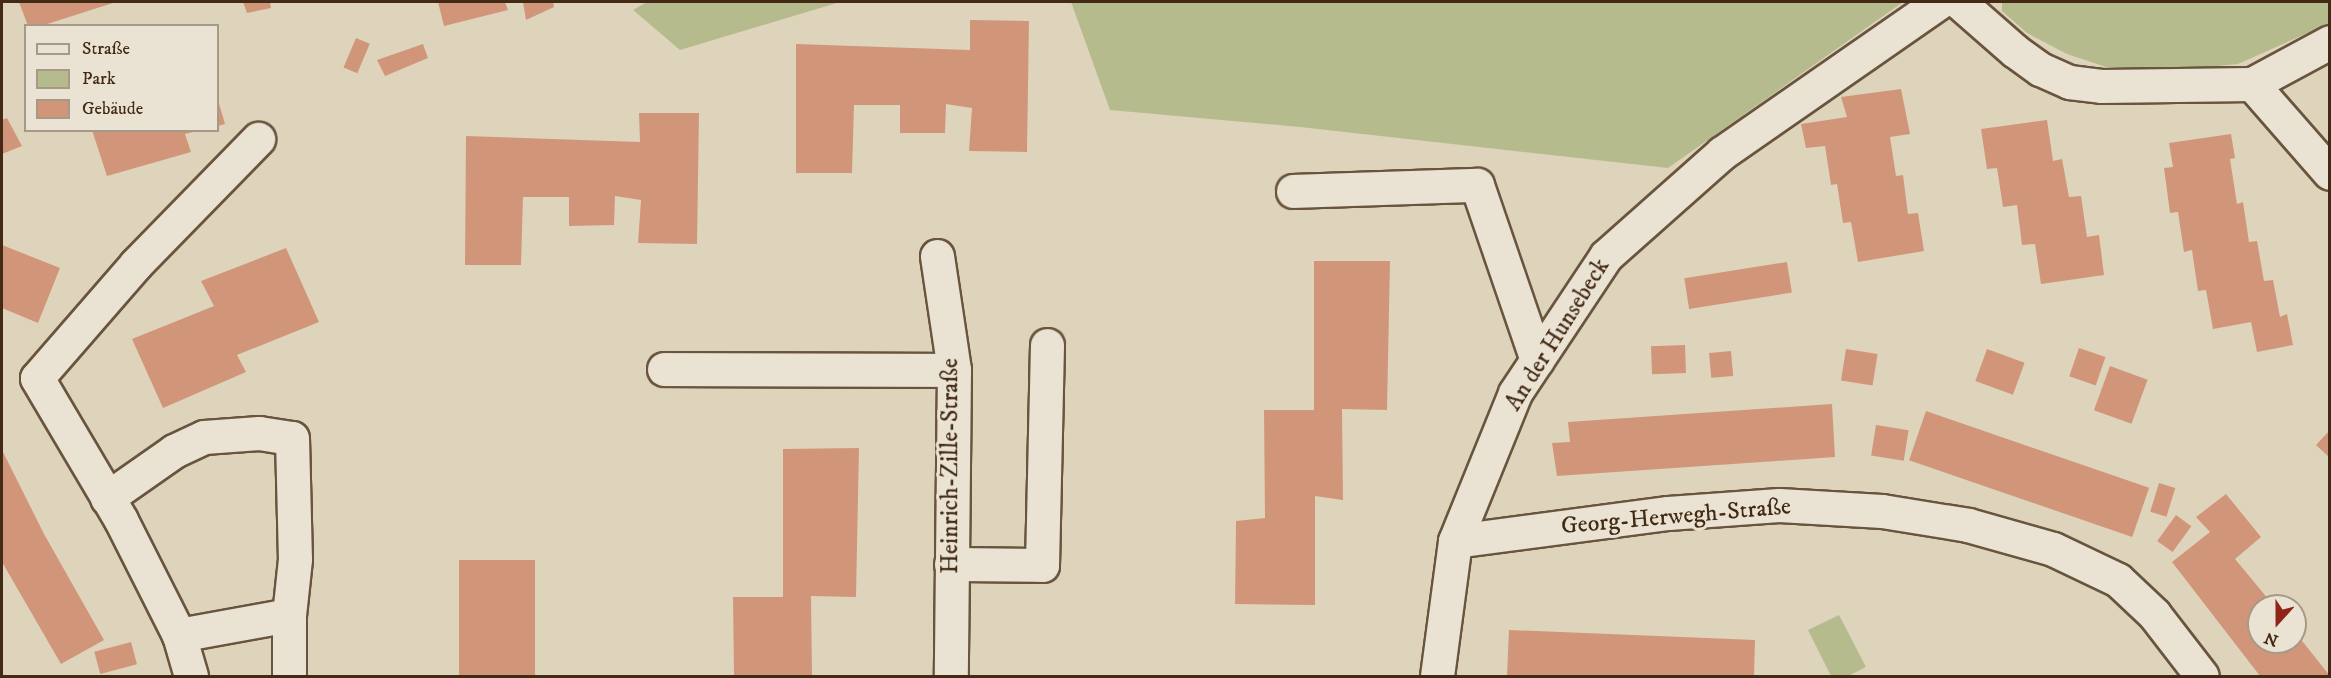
<!DOCTYPE html>
<meta charset="utf-8">
<style>
body{margin:0}
#map{position:relative;width:2331px;height:678px;overflow:hidden;background:#ded4bb;font-family:"IM FELL DW Pica",serif}
div>[style]{position:absolute}
.green>*{inset:0;background:#b6bb8d}
.building>*{inset:0;background:#d1967a;transform-origin:0 0}
.roads{filter:drop-shadow(2px 0 #69543e) drop-shadow(-2px 0 #69543e) drop-shadow(0 2px #69543e) drop-shadow(0 -2px #69543e)}
.minor>*{height:33px;margin:-16.5px;padding:0 16.5px;transform-origin:16.5px;border-radius:16.5px;background:#eae3d3}
span{translate:-50% -50%;white-space:nowrap;text-align:center;line-height:1.15;-webkit-text-stroke:6px #eae3d3;paint-order:stroke}
.street-label{font-size:24px;color:#422a14}
.frame{position:absolute;inset:0;border:3px solid #422a14;pointer-events:none}
.legend{position:absolute;left:24px;top:24px;width:195px;height:108px;box-sizing:border-box;background:#eae3d3;border:2px solid #a79987;margin:0;padding:8px 10px;list-style:none;font-size:18px;color:#422a14}
.legend li{display:flex;align-items:center;gap:12px;height:30px}
.legend b{width:30px;border:2px solid #a79987}
.north{position:absolute;left:2247px;top:594px;width:60px;height:60px;box-sizing:border-box;background:#eae3d3;border:2px solid #a79987;border-radius:50%;rotate:201deg;font-size:16px;font-weight:700;line-height:24px;text-align:center;color:#422a14}
.north::after{content:'';display:block;margin:auto;width:21px;height:27px;background:#8f2418;clip-path:polygon(50% 0,100% 100%,50% 72%,0 100%)}
</style>
<div id="map">
<div class="green">
<div style="clip-path:polygon(647px 2px,840px 2px,680px 50px,633px 10px)"></div>
<div style="clip-path:polygon(1071px 2px,1903px 2px,1668px 168px,1300px 127px,1110px 110px)"></div>
<div style="clip-path:polygon(2002px 2px,2329px 2px,2330px 23px,2238px 64px,2175px 70px,2106px 67px,2067px 54px,2027px 33px,2002px 11px)"></div>
<div style="clip-path:polygon(1839px 615px,1866px 667px,1848px 676px,1831px 676px,1808px 630px)"></div>
</div>
<div class="building">
<div style="clip-path:polygon(19px 2px,116px 2px,41px 26px,28px 26px)"></div>
<div style="clip-path:polygon(243px 2px,270px 2px,271px 8px,247px 13px)"></div>
<div style="clip-path:polygon(438px 2px,505px 2px,508px 10px,444px 26px)"></div>
<div style="clip-path:polygon(523px 2px,553px 2px,554px 7px,526px 20px)"></div>
<div style="clip-path:polygon(970px 20px,1029px 21px,1027px 152px,969px 151px,972px 108px,946px 104px,945px 133px,900px 133px,900px 105px,854px 105px,852px 173px,796px 173px,796px 44px,970px 50px)"></div>
<div style="left:356px;top:38px;width:15px;height:32px;rotate:23deg"></div>
<div style="clip-path:polygon(423px 44px,428px 58px,385px 76px,377px 60px)"></div>
<div style="clip-path:polygon(1901px 89px,1910px 134px,1890px 137px,1896px 176px,1903px 175px,1908px 214px,1918px 213px,1924px 251px,1858px 262px,1851px 222px,1843px 223px,1837px 184px,1831px 185px,1825px 146px,1806px 148px,1801px 124px,1847px 117px,1841px 97px)"></div>
<div style="clip-path:polygon(218px 100px,225px 124px,218px 126px)"></div>
<div style="clip-path:polygon(639px 113px,699px 113px,697px 244px,638px 243px,641px 200px,615px 196px,614px 225px,569px 226px,569px 197px,523px 197px,521px 265px,465px 265px,466px 136px,640px 142px)"></div>
<div style="clip-path:polygon(7px 118px,22px 146px,2px 154px,2px 120px)"></div>
<div style="clip-path:polygon(2047px 120px,2053px 161px,2062px 159px,2069px 197px,2081px 196px,2087px 237px,2099px 235px,2104px 275px,2041px 284px,2035px 244px,2022px 245px,2017px 205px,2003px 207px,1997px 168px,1987px 169px,1981px 129px)"></div>
<div style="clip-path:polygon(92px 130px,197px 130px,197px 131px,185px 134px,191px 152px,107px 176px)"></div>
<div style="clip-path:polygon(2231px 134px,2235px 158px,2230px 159px,2237px 204px,2243px 202px,2249px 242px,2257px 241px,2264px 281px,2273px 280px,2280px 317px,2287px 314px,2293px 345px,2257px 352px,2251px 322px,2213px 329px,2206px 290px,2198px 291px,2192px 250px,2184px 252px,2178px 212px,2170px 213px,2164px 168px,2173px 167px,2169px 143px)"></div>
<div style="clip-path:polygon(2px 245px,60px 268px,38px 323px,2px 308px)"></div>
<div style="clip-path:polygon(286px 248px,319px 322px,237px 355px,246px 372px,163px 408px,132px 339px,214px 306px,201px 281px)"></div>
<div style="clip-path:polygon(1314px 261px,1390px 261px,1387px 410px,1342px 409px,1343px 500px,1315px 496px,1315px 605px,1235px 604px,1236px 521px,1265px 518px,1264px 410px,1314px 410px)"></div>
<div style="left:1787px;top:262px;width:31px;height:104px;rotate:81deg"></div>
<div style="left:1685px;top:345px;width:28px;height:34px;rotate:88deg"></div>
<div style="left:2079px;top:348px;width:28px;height:30px;rotate:19deg"></div>
<div style="left:1846px;top:349px;width:32px;height:32px;rotate:9deg"></div>
<div style="left:1987px;top:349px;width:40px;height:34px;rotate:20deg"></div>
<div style="left:1731px;top:351px;width:25px;height:22px;rotate:85deg"></div>
<div style="left:2110px;top:366px;width:40px;height:47px;rotate:20deg"></div>
<div style="clip-path:polygon(1832px 404px,1835px 457px,1557px 476px,1552px 443px,1570px 442px,1568px 422px)"></div>
<div style="left:1926px;top:411px;width:236px;height:52px;rotate:19deg"></div>
<div style="left:1876px;top:425px;width:33px;height:31px;rotate:9deg"></div>
<div style="clip-path:polygon(2330px 430px,2330px 458px,2316px 445px)"></div>
<div style="clip-path:polygon(859px 448px,856px 597px,811px 596px,812px 676px,734px 676px,733px 597px,783px 597px,783px 449px)"></div>
<div style="clip-path:polygon(2px 450px,44px 534px,104px 640px,61px 664px,2px 562px)"></div>
<div style="left:2159px;top:483px;width:17px;height:30px;rotate:17deg"></div>
<div style="clip-path:polygon(2226px 494px,2261px 537px,2235px 559px,2274px 606px,2259px 606px,2259px 642px,2295px 642px,2295px 632px,2330px 676px,2260px 676px,2172px 562px,2210px 532px,2196px 517px)"></div>
<div style="left:2176px;top:515px;width:19px;height:32px;rotate:36deg"></div>
<div style="left:459px;top:560px;width:76px;height:116px"></div>
<div style="clip-path:polygon(1509px 630px,1755px 640px,1754px 676px,1507px 676px)"></div>
<div style="left:131px;top:642px;width:23px;height:38px;rotate:75deg"></div>
</div>
<div class="roads">
<div class="minor">
<div style="left:1959px;top:2px;width:74px;rotate:41.2deg"></div>
<div style="left:2015px;top:51px;width:31px;rotate:36deg"></div>
<div style="left:2040px;top:69px;width:32px;rotate:24deg"></div>
<div style="left:2069px;top:82px;width:32px;rotate:7deg"></div>
<div style="left:2101px;top:86px;width:151px;rotate:-0.8deg"></div>
<div style="left:2252px;top:84px;width:89px;rotate:-28.3deg"></div>
<div style="left:2252px;top:84px;width:118px;rotate:48.8deg"></div>
<div style="left:1293px;top:191px;width:184px;rotate:-1.9deg"></div>
<div style="left:1477px;top:185px;width:185px;rotate:71.1deg"></div>
<div style="left:937px;top:256px;width:115px;rotate:81.5deg"></div>
<div style="left:954px;top:370px;width:306px;rotate:90.6deg"></div>
<div style="left:664px;top:369px;width:290px;rotate:0.2deg"></div>
<div style="left:107px;top:498px;width:82px;rotate:-35deg"></div>
<div style="left:174px;top:451px;width:33px;rotate:-25deg"></div>
<div style="left:204px;top:437px;width:55px;rotate:-4.2deg"></div>
<div style="left:259px;top:433px;width:33px;rotate:9deg"></div>
<div style="left:292px;top:438px;width:121px;rotate:88.6deg"></div>
<div style="left:295px;top:559px;width:56px;rotate:96.1deg"></div>
<div style="left:289px;top:615px;width:112px;rotate:169.7deg"></div>
<div style="left:1455px;top:541px;width:215px;rotate:-7.5deg"></div>
<div style="left:1668px;top:513px;width:111px;rotate:-4.1deg"></div>
<div style="left:1779px;top:505px;width:103px;rotate:3.3deg"></div>
<div style="left:1882px;top:511px;width:87px;rotate:9.2deg"></div>
<div style="left:1968px;top:525px;width:88px;rotate:15.8deg"></div>
<div style="left:2053px;top:549px;width:72px;rotate:25.5deg"></div>
<div style="left:2118px;top:580px;width:50px;rotate:43.4deg"></div>
<div style="left:2154px;top:614px;width:78px;rotate:52.3deg"></div>
<div style="left:951px;top:564px;width:91px;rotate:0.6deg"></div>
<div style="left:1042px;top:565px;width:220px;rotate:-88.7deg"></div>
<div style="left:191px;top:676px;width:43px;rotate:-106.3deg"></div>
<div style="left:179px;top:635px;width:129px;rotate:-116.8deg"></div>
<div style="left:121px;top:520px;width:165px;rotate:-120.6deg"></div>
<div style="left:37px;top:378px;width:151px;rotate:-49deg"></div>
<div style="left:136px;top:264px;width:175px;rotate:-45.7deg"></div>
<div style="left:289px;top:676px;width:61px;rotate:-90deg"></div>
<div style="left:1437px;top:676px;width:136px;rotate:-82.4deg"></div>
<div style="left:1455px;top:541px;width:160px;rotate:-67.9deg"></div>
<div style="left:1515px;top:393px;width:164px;rotate:-56.4deg"></div>
<div style="left:1606px;top:256px;width:155px;rotate:-41.6deg"></div>
<div style="left:1722px;top:153px;width:264px;rotate:-34.8deg"></div>
</div>
</div>
<div class="street-label">
<span style="left:1558px;top:335px;rotate:-58deg">An der Hunsebeck</span>
<span style="left:951px;top:466px;rotate:-90deg">Heinrich-Zille-Straße</span>
<span style="left:1676px;top:517px;rotate:-5deg">Georg-Herwegh-Straße</span>
</div>
<div class="frame"></div>
<ul class="legend">
<li><b style="height:8px;background:#eae3d3"></b>Straße</li>
<li><b style="height:16px;background:#b6bb8d"></b>Park</li>
<li><b style="height:16px;background:#d1967a"></b>Gebäude</li>
</ul>
<div class="north">N</div>
</div>
